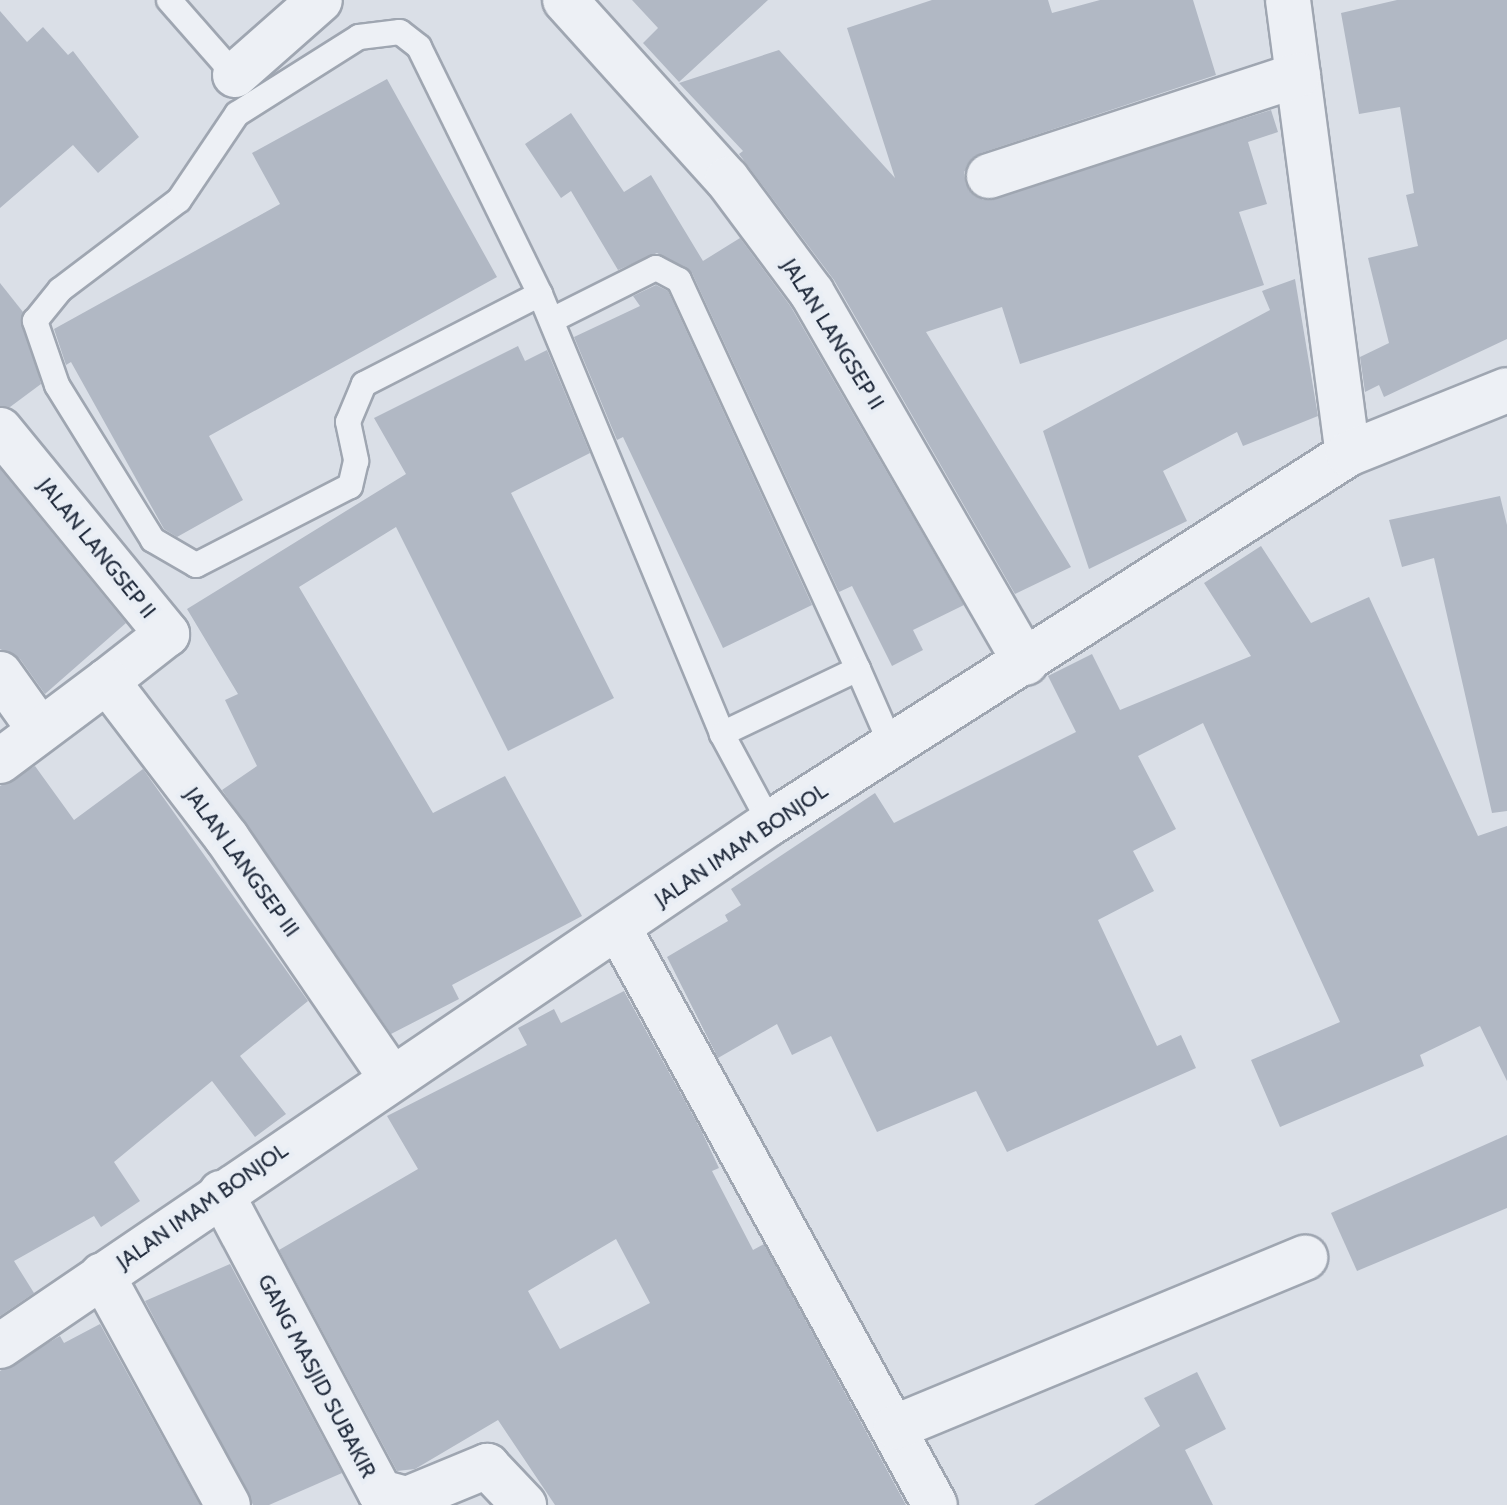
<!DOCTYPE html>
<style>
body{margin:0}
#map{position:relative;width:1507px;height:1505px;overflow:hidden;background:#dadfe7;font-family:Cabin,sans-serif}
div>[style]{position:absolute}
.building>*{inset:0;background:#b1b8c4}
.roads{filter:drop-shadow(2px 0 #9fa6b1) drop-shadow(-2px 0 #9fa6b1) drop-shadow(0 2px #9fa6b1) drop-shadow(0 -2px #9fa6b1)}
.service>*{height:24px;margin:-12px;padding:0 12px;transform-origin:12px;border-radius:12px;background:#edf0f5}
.minor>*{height:44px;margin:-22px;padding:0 22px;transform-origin:22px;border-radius:22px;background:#edf0f5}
.tertiary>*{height:44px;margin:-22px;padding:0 22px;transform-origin:22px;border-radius:22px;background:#edf0f5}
span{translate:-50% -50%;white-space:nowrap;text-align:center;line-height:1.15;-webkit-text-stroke:8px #e9eef5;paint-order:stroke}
.street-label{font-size:22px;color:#232d3e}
</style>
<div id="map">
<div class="building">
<div style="clip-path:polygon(632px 0,768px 0,679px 82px,643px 43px,658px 28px)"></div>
<div style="clip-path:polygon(932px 0,1048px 0,1052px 13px,1100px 0,1193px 0,1216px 75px,981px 153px,964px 172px,966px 184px,983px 200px,1271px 110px,1278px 132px,1248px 142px,1267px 204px,1239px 212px,1264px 285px,1020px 364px,1002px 307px,926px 332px,1071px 567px,1015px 594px,834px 280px,739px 154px,743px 151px,679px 83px,779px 50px,895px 178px,847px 28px)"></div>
<div style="clip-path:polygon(1397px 0,1507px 0,1507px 339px,1384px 397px,1379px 385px,1365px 392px,1360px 357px,1389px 343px,1368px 258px,1418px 246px,1406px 195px,1414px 193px,1400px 107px,1359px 114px,1341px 13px)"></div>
<div style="clip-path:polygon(0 11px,27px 42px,43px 27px,68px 55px,73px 51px,139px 137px,98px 173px,73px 145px,0 208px)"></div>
<div style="clip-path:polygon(387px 79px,497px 277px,209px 436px,243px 500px,177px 537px,164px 529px,71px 362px,66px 365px,54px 329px,280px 204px,252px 153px)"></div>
<div style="clip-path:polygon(571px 113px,624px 192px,651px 175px,703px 261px,740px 238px,791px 307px,964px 605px,913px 630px,923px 650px,892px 666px,852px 586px,839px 592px,692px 273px,657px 253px,618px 270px,571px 191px,561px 198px,525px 144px)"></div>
<div style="clip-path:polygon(1295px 279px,1318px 416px,1243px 446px,1237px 432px,1163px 471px,1187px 521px,1089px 569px,1043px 431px,1270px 310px,1262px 291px)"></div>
<div style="clip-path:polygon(0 283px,23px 312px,41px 384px,10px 407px,0 406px)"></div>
<div style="clip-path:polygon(656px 285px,668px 291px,812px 605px,723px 648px,623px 437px,617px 440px,574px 337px,640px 306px,633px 296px)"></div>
<div style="clip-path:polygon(518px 346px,525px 361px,547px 350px,590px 453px,511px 493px,614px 698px,508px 751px,396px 527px,299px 587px,433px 813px,505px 776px,582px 916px,452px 985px,459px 999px,391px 1034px,222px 790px,257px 766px,225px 700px,238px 694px,187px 609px,406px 474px,374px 418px)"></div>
<div style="clip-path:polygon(0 469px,126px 623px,45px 694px,20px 659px,0 649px)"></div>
<div style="clip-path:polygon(1500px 496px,1507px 525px,1507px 811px,1492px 813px,1434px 558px,1402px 567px,1389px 520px)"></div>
<div style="clip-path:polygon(1261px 546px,1311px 623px,1369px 597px,1478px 836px,1507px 826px,1507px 1081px,1480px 1026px,1420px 1055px,1424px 1066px,1280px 1127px,1251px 1060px,1340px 1022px,1203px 723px,1138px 756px,1176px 829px,1133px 851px,1154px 891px,1098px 920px,1157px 1046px,1181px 1035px,1196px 1068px,1007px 1152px,976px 1091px,877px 1132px,831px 1036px,792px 1055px,777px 1024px,718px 1058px,667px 957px,728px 921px,725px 915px,741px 905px,731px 889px,875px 793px,894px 823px,1076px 732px,1048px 676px,1092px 654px,1120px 710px,1251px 656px,1204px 583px)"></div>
<div style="clip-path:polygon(35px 766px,74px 820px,143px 769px,308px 1001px,240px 1056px,286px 1114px,255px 1137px,212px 1081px,114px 1162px,140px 1201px,101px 1227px,94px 1216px,14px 1261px,34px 1293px,0 1316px,0 786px)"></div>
<div style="clip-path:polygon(evenodd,624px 991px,701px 1130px,719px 1168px,712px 1171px,753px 1250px,764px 1244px,906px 1505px,555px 1505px,498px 1420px,415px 1469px,397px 1471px,279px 1250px,418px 1169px,387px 1116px,527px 1045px,518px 1028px,554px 1009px,561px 1023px,624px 991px,616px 1239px,650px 1303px,560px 1349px,528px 1291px,616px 1239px)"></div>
<div style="clip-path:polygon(1507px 1135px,1507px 1208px,1357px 1271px,1331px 1213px)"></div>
<div style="clip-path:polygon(230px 1264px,342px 1473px,269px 1505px,253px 1505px,145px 1301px)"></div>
<div style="clip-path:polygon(100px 1324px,200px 1505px,0 1505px,0 1371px,60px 1336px,64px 1343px)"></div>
<div style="clip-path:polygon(1197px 1372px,1226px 1429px,1185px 1450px,1213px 1505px,1034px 1505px,1160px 1426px,1144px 1398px)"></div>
</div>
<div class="roads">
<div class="service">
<div style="left:169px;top:0;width:100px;rotate:48.7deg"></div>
<div style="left:540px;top:294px;width:198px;rotate:152.9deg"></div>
<div style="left:364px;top:384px;width:41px;rotate:112.8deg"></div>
<div style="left:348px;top:422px;width:40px;rotate:78deg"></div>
<div style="left:356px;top:461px;width:26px;rotate:103deg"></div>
<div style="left:350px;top:486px;width:173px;rotate:152.8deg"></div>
<div style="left:196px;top:565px;width:50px;rotate:-149.8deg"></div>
<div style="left:153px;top:540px;width:182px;rotate:-121.8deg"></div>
<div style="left:57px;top:385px;width:68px;rotate:-109deg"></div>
<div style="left:35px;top:321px;width:40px;rotate:-51deg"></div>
<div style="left:60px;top:290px;width:149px;rotate:-37.1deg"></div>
<div style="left:179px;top:200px;width:104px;rotate:-56deg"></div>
<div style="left:237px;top:114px;width:144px;rotate:-32.3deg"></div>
<div style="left:359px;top:37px;width:41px;rotate:-7deg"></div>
<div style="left:400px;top:32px;width:24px;rotate:38deg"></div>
<div style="left:419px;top:47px;width:275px;rotate:63.9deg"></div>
<div style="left:540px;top:294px;width:476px;rotate:67.5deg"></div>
<div style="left:722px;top:734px;width:101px;rotate:61.7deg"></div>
<div style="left:552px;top:320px;width:116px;rotate:-26.6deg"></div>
<div style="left:656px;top:268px;width:26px;rotate:28deg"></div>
<div style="left:679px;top:280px;width:428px;rotate:65.3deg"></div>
<div style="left:858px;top:669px;width:151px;rotate:154.5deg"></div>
<div style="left:858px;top:669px;width:85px;rotate:66.4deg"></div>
</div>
<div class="minor">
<div style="left:565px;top:0;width:241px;rotate:47.9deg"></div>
<div style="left:727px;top:179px;width:142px;rotate:53.3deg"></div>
<div style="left:812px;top:293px;width:427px;rotate:60deg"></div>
<div style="left:1288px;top:0;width:458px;rotate:82.5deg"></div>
<div style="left:235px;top:75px;width:113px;rotate:-41.4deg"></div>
<div style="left:989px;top:176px;width:325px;rotate:-18.1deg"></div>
<div style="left:0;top:430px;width:264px;rotate:50.7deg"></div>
<div style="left:167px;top:634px;width:76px;rotate:141.9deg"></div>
<div style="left:107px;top:681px;width:198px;rotate:52.6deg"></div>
<div style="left:227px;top:838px;width:288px;rotate:55.6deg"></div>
<div style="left:0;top:674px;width:69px;rotate:54.5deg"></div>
<div style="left:0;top:761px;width:134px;rotate:-36.8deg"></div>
<div style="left:618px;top:927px;width:659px;rotate:61.26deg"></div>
<div style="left:221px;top:1193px;width:339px;rotate:62deg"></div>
<div style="left:380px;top:1492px;width:28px;rotate:15deg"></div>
<div style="left:407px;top:1499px;width:87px;rotate:-22.4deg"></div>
<div style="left:487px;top:1466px;width:54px;rotate:46.5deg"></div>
<div style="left:102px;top:1275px;width:262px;rotate:61.3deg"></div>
<div style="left:896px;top:1427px;width:443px;rotate:-22.5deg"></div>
</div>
<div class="tertiary">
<div style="left:0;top:1346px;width:931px;rotate:-34.19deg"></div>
<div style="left:770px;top:823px;width:686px;rotate:-32.55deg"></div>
<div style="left:1348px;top:454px;width:171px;rotate:-21.9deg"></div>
</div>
</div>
<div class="street-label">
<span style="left:833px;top:334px;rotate:58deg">JALAN LANGSEP II</span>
<span style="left:97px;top:548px;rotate:51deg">JALAN LANGSEP II</span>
<span style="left:741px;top:845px;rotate:-34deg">JALAN IMAM BONJOL</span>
<span style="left:242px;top:862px;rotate:54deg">JALAN LANGSEP III</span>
<span style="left:202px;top:1206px;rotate:-35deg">JALAN IMAM BONJOL</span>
<span style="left:317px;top:1376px;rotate:62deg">GANG MASJID SUBAKIR</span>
</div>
</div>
